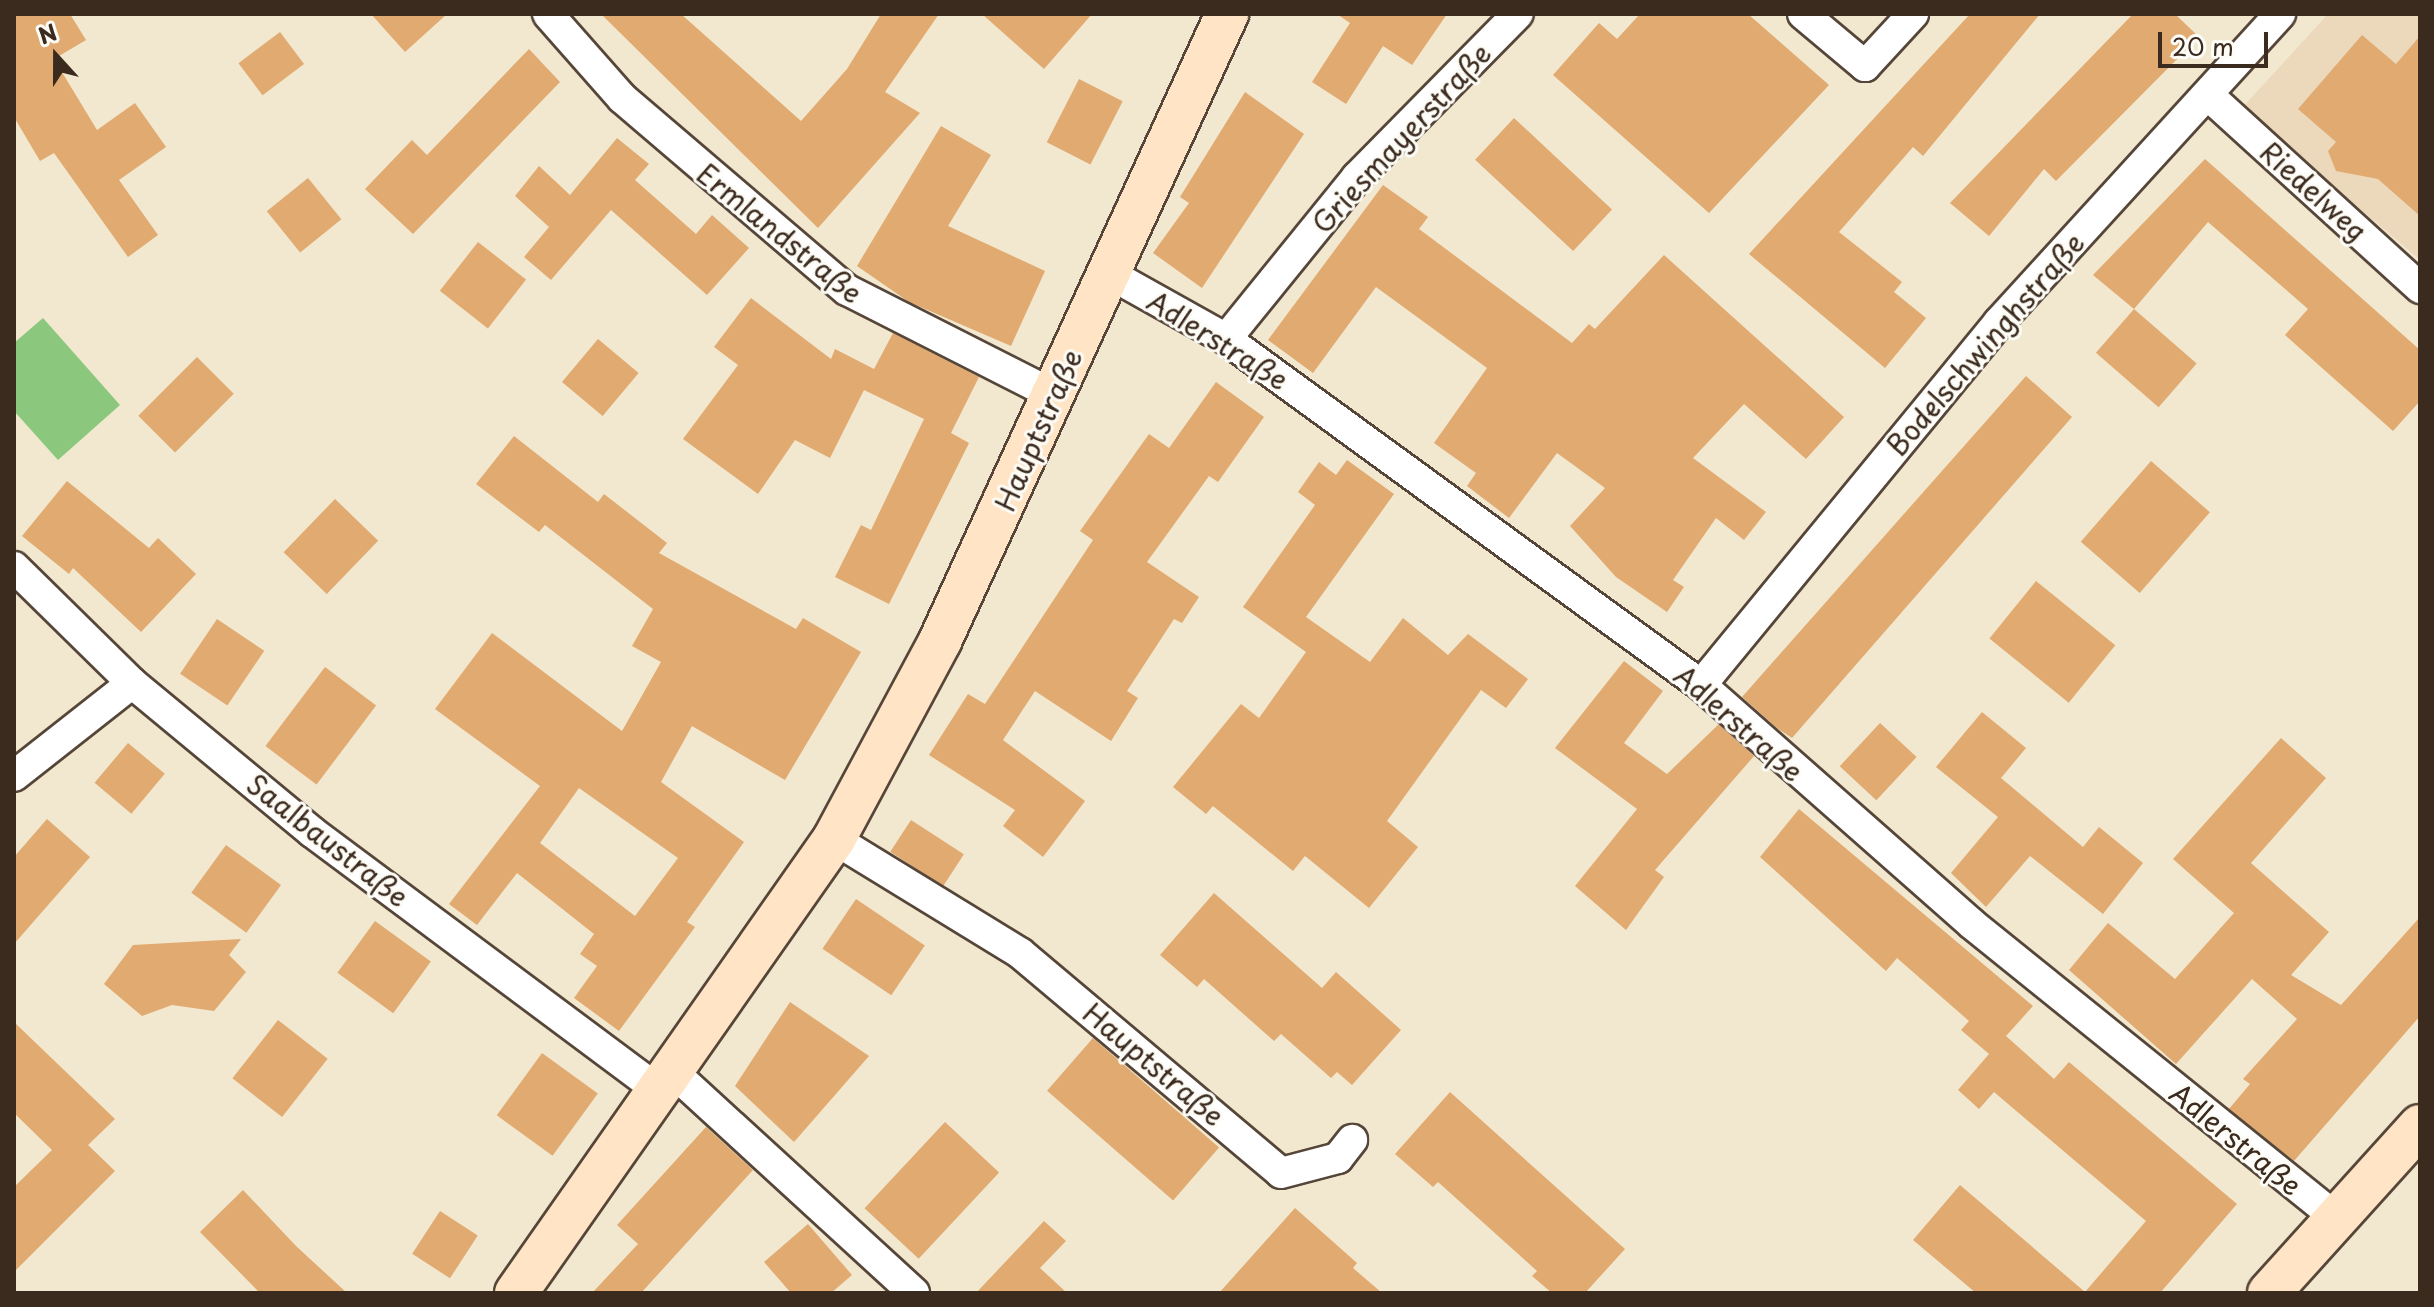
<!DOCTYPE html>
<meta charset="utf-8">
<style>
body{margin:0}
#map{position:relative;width:2434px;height:1307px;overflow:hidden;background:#f1e8cf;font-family:"Playpen Sans",sans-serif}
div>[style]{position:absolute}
.built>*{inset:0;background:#ecd8ba}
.green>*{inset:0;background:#8bc87e}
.building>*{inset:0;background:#e1aa70;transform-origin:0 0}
.roads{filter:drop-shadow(2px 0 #564639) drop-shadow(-2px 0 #564639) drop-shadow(0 2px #564639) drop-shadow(0 -2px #564639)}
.street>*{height:30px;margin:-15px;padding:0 15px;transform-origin:15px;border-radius:15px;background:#fff}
.secondary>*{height:42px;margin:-21px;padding:0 21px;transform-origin:21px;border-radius:21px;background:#ffe4c6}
span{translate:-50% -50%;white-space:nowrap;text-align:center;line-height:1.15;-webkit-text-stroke:6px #fdfcf7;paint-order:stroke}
.street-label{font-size:28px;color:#3b2a1e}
.frame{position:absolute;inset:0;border:16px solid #3b2a1e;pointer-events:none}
.north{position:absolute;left:16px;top:16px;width:80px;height:80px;-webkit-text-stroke:6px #fdfcf7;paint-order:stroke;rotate:339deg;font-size:22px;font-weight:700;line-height:32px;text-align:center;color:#3b2a1e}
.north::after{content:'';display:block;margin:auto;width:28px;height:36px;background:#3b2a1e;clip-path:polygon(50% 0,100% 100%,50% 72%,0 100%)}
.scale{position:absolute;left:2158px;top:32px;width:110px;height:36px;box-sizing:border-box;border:4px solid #3b2a1e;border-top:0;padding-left:10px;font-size:24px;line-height:28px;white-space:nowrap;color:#3b2a1e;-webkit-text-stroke:6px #fdfcf7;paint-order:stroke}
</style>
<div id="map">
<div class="built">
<div style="clip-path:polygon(2328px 14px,2420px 14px,2420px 260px,2242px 108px)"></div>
</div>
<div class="green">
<div style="clip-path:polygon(43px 318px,120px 405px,58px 460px,14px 411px,14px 343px)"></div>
</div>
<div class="building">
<div style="clip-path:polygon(14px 14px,70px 14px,86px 40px,54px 59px,97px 130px,135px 103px,166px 147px,119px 180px,158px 235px,128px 257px,54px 153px,40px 161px,14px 117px)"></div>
<div style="clip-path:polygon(371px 14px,447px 14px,405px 52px)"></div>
<div style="clip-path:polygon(601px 14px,681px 14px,801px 121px,847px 69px,881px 14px,939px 14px,885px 92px,920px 113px,818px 228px)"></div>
<div style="clip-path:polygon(982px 14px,1092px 14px,1044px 69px)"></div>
<div style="clip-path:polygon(1337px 14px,1447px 14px,1412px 65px,1383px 46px,1346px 104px,1312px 82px,1350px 23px)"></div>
<div style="clip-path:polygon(1640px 14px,1748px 14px,1829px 85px,1709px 213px,1553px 75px,1599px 23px,1617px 39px)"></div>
<div style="clip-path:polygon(1970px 14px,2040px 14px,1923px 156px,1913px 147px,1839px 232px,1902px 282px,1894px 292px,1926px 318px,1885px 368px,1749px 254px)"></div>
<div style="clip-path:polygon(2133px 14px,2175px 14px,2199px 37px,2056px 181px,2044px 169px,1989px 236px,1950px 203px)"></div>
<div style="left:280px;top:32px;width:40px;height:52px;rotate:53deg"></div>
<div style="clip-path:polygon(2362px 35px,2396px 64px,2420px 36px,2420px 216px,2378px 179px,2336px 171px,2328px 151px,2336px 142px,2298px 109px)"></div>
<div style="clip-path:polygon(529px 49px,560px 82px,413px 234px,365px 189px,412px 140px,427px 155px)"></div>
<div style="left:1079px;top:79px;width:49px;height:71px;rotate:27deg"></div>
<div style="clip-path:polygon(1245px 92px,1304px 134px,1202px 288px,1153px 253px,1189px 203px,1180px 197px)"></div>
<div style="left:1514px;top:118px;width:134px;height:57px;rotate:43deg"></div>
<div style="clip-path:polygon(941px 126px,991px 155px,948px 226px,1045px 271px,1011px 346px,909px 302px,857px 266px)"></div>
<div style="clip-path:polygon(617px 138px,649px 164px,635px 180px,696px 234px,712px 215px,749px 248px,707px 295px,611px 210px,551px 280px,524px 257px,549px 227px,515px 196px,539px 166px,570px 195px)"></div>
<div style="clip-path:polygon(2205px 159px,2420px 350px,2420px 401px,2393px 431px,2285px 335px,2308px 309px,2208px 222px,2134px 309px,2093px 275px)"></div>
<div style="left:308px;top:178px;width:53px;height:53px;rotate:51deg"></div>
<div style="clip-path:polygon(1383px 185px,1428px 217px,1419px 229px,1572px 343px,1589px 324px,1595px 329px,1664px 255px,1844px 417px,1806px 459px,1744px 404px,1693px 458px,1766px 512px,1744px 540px,1716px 518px,1673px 580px,1684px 587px,1667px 612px,1616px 577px,1570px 526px,1605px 488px,1557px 453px,1509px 518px,1467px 486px,1476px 473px,1434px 443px,1487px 368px,1376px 287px,1313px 373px,1268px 340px)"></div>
<div style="left:478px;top:242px;width:61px;height:62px;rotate:38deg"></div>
<div style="clip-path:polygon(751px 298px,831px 359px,835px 349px,874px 369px,893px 333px,979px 377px,951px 433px,969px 443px,889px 604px,835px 577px,861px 525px,871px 530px,924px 419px,864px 390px,830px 458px,795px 440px,758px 494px,683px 439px,738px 365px,714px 347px)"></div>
<div style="left:2134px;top:309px;width:83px;height:58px;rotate:41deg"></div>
<div style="left:598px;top:339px;width:53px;height:56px;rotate:40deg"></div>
<div style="left:197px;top:357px;width:52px;height:83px;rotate:45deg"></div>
<div style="clip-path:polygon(2026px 376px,2072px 417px,1792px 738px,1777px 728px,1742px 697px)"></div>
<div style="clip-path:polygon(1216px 382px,1264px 417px,1218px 482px,1209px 476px,1147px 562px,1199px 597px,1182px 623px,1174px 619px,1127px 691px,1138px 698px,1111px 741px,1035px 691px,1003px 740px,1085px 801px,1043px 857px,1003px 826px,1015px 810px,929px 755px,968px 694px,985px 704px,1093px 540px,1080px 531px,1149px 434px,1169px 448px)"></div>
<div style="clip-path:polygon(evenodd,514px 436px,598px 502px,604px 494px,667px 543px,659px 553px,796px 629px,803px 618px,861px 652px,785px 780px,692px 726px,661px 782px,744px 842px,687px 922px,695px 927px,619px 1031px,574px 998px,597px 966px,580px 954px,594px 934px,517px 873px,477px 925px,449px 904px,540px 786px,435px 709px,492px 633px,622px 731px,661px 662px,632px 646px,653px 609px,545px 525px,539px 532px,476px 484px,514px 436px,579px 788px,678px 858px,635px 916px,540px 843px,579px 788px)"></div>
<div style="clip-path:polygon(1347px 460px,1394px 494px,1306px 617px,1370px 662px,1403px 618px,1448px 655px,1468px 634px,1528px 679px,1506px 708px,1481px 690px,1387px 821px,1418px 847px,1369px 908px,1305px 856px,1293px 871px,1213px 806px,1206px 814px,1173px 787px,1241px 704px,1259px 718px,1306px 652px,1243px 607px,1315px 505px,1298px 492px,1319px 462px,1336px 475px)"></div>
<div style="left:2151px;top:461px;width:78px;height:107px;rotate:41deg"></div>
<div style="clip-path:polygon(67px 481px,149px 548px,158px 538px,196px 574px,141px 632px,73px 568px,69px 574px,22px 536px)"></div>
<div style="left:335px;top:499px;width:60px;height:74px;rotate:44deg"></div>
<div style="left:2036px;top:581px;width:102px;height:74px;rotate:39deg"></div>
<div style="left:217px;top:619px;width:57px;height:66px;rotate:34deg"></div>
<div style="clip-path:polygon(1624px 661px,1663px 691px,1624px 743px,1667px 774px,1719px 724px,1754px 756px,1655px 870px,1664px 877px,1626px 930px,1575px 886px,1637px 809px,1555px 748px)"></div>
<div style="left:325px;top:667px;width:64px;height:99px;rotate:37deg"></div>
<div style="clip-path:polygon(1982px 712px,2026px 748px,2001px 778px,2083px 847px,2099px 827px,2143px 863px,2103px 914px,2030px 856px,1986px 907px,1951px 873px,1998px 817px,1936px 767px)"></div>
<div style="left:1880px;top:723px;width:50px;height:59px;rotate:43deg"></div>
<div style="clip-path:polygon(2281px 738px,2326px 778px,2251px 863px,2329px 932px,2291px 975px,2341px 1005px,2420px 917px,2420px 1016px,2294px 1161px,2229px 1109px,2250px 1084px,2243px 1079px,2297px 1019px,2252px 979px,2176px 1064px,2069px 970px,2108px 923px,2175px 979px,2234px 913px,2173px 859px)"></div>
<div style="left:128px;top:743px;width:48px;height:52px;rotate:40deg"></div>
<div style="clip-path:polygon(1799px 809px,2033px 1006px,2006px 1036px,2054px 1079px,2069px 1062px,2237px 1204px,2160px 1293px,1976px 1293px,1913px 1240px,1960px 1185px,2085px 1292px,2146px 1221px,1994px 1092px,1979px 1109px,1958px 1090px,1989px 1054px,1961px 1030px,1969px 1021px,1897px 958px,1886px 971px,1760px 857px)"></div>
<div style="clip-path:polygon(47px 819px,90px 857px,14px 944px,14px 857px)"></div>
<div style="left:911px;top:820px;width:63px;height:38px;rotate:33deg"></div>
<div style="left:226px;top:845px;width:68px;height:59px;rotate:36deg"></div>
<div style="clip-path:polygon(1214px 893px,1322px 988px,1336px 972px,1401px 1030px,1352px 1085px,1337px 1072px,1331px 1078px,1281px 1034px,1274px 1041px,1204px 979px,1197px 987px,1160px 955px)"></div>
<div style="left:856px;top:899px;width:83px;height:60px;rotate:34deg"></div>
<div style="left:375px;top:921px;width:69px;height:64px;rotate:36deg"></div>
<div style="clip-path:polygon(241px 939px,229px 955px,246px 972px,214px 1011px,172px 1005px,142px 1016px,104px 984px,133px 945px)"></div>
<div style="clip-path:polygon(790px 1002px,869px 1056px,794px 1142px,735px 1086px)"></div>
<div style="left:278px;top:1020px;width:63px;height:74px;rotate:38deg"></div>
<div style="clip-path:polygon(14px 1022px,115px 1119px,88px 1145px,115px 1171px,14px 1272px,14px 1187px,52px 1150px,14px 1113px)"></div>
<div style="left:1093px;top:1038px;width:167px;height:70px;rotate:41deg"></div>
<div style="left:542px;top:1053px;width:69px;height:77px;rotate:36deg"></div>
<div style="clip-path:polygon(1450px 1092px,1625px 1249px,1585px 1293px,1552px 1293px,1532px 1276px,1537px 1271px,1438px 1182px,1433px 1187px,1395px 1154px)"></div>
<div style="left:945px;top:1122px;width:74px;height:118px;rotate:43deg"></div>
<div style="clip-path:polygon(706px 1127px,753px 1170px,641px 1293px,592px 1293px,638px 1244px,617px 1225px)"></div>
<div style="clip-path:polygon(243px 1190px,296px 1246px,347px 1293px,260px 1293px,200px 1232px)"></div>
<div style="clip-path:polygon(1295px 1208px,1357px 1263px,1353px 1268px,1382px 1293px,1219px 1293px)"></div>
<div style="left:440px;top:1211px;width:45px;height:51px;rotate:33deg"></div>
<div style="clip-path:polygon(1044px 1221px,1066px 1241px,1040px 1268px,1067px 1293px,976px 1293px)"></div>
<div style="clip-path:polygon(808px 1224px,852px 1275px,831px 1293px,791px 1293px,764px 1262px)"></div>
</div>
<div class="roads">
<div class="street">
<div style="left:548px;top:14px;width:112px;rotate:48.6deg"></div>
<div style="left:622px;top:98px;width:296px;rotate:40.5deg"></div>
<div style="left:847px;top:290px;width:232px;rotate:26.9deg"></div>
<div style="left:1803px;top:14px;width:81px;rotate:40deg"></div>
<div style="left:1865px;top:66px;width:71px;rotate:-47.3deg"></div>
<div style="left:2208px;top:95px;width:287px;rotate:42.3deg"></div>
<div style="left:1108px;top:273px;width:135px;rotate:29.2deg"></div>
<div style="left:1226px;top:339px;width:588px;rotate:36.07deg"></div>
<div style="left:1701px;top:685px;width:361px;rotate:41.4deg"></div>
<div style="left:1972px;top:924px;width:469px;rotate:38.9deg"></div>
<div style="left:1226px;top:339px;width:208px;rotate:-51deg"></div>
<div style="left:1357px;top:177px;width:229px;rotate:-45.4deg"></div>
<div style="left:14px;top:567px;width:165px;rotate:44.5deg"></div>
<div style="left:132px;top:683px;width:234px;rotate:39.6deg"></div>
<div style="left:312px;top:832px;width:434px;rotate:36.7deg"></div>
<div style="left:1701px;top:685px;width:470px;rotate:-50.6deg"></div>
<div style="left:1999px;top:322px;width:417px;rotate:-47.6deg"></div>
<div style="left:14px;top:776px;width:150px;rotate:-38.2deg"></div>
<div style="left:834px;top:839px;width:218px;rotate:31.5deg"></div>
<div style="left:1020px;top:953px;width:341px;rotate:40.1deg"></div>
<div style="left:1281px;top:1173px;width:59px;rotate:-14.7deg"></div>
<div style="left:1338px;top:1158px;width:23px;rotate:-52deg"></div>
<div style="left:673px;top:1072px;width:327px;rotate:42.5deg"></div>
</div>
<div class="secondary">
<div style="left:516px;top:1293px;width:554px;rotate:-54.99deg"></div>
<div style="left:834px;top:839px;width:225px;rotate:-61.8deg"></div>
<div style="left:940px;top:641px;width:690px;rotate:-65.4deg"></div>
<div style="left:2269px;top:1293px;width:225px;rotate:-47.9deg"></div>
</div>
</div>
<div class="street-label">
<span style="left:1401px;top:138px;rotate:-47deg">Griesmayerstraße</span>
<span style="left:2314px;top:191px;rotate:42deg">Riedelweg</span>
<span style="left:780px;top:233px;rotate:39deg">Ermlandstraße</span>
<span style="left:1218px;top:340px;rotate:32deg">Adlerstraße</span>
<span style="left:1985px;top:344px;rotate:-49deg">Bodelschwinghstraße</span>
<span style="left:1038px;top:430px;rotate:-66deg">Hauptstraße</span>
<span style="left:1739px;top:723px;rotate:41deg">Adlerstraße</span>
<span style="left:328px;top:840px;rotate:38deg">Saalbaustraße</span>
<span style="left:1154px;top:1064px;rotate:40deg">Hauptstraße</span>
<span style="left:2236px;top:1139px;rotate:39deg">Adlerstraße</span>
</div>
<div class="frame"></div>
<div class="north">N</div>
<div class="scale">20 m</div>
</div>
